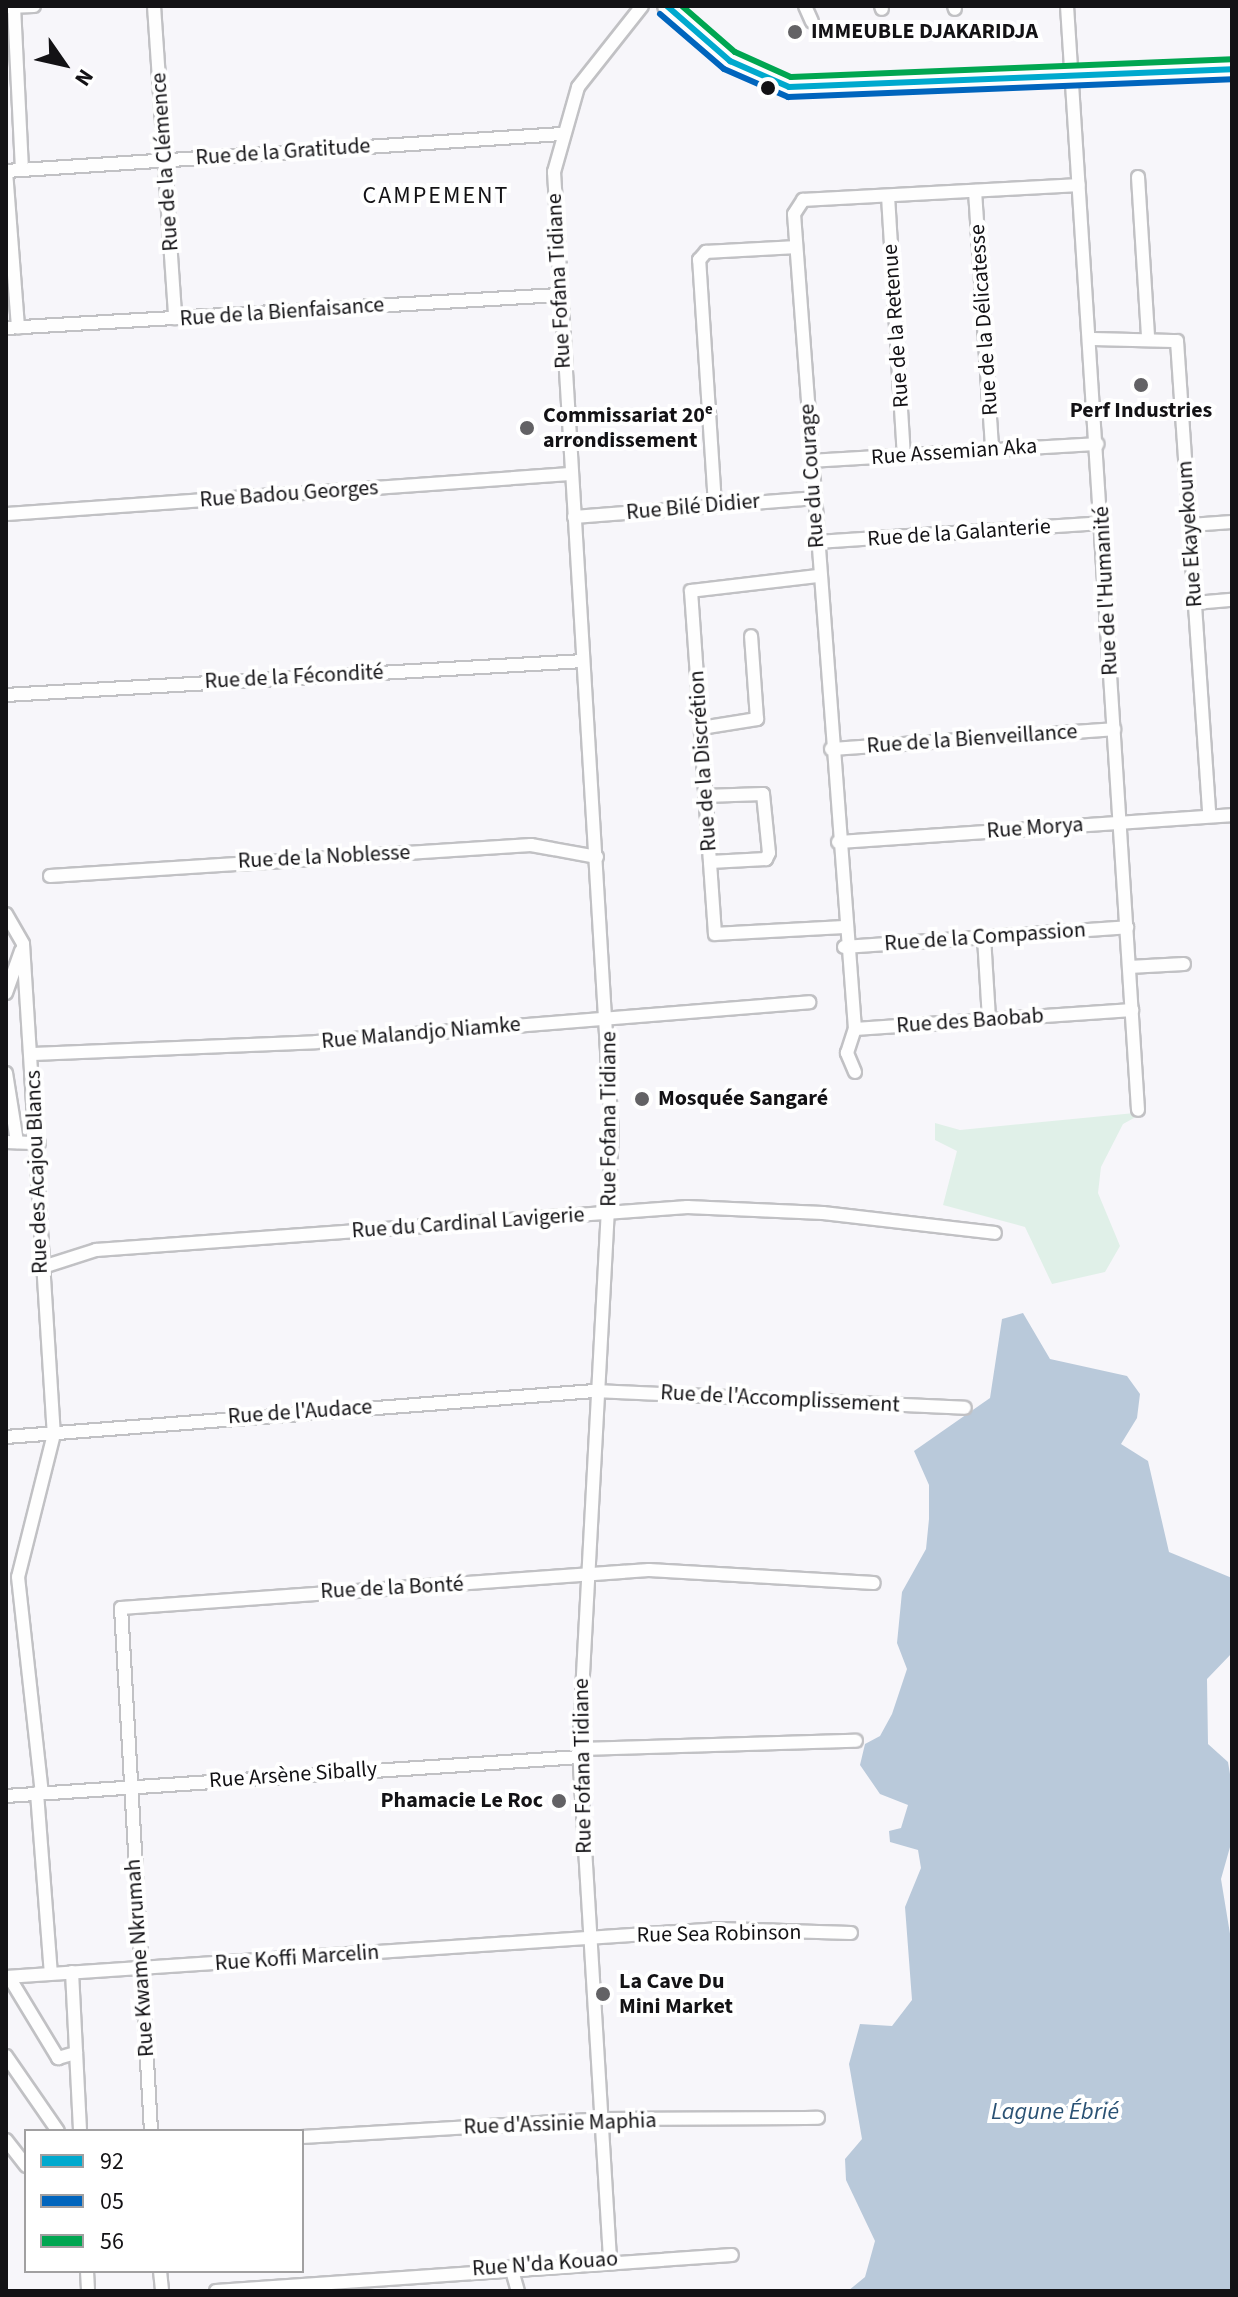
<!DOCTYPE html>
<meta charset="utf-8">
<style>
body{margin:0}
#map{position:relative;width:1238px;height:2297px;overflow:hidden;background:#f7f6fa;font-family:"Source Sans 3",sans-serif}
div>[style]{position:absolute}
.green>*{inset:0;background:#e0f0e8}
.water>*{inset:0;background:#b9c9da}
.roads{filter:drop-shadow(2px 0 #c1c1c4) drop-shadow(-2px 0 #c1c1c4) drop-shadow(0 2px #c1c1c4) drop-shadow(0 -2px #c1c1c4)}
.street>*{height:12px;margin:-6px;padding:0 6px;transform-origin:6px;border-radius:6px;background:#fefefe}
.secondary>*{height:18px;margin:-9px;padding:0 9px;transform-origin:9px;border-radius:9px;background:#fefefe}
.bus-1>*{height:6px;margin:-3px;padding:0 3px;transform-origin:3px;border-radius:3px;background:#00a9ce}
.bus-2>*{height:6px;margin:-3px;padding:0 3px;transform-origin:3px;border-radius:3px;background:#0065bd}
.bus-3>*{height:6px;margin:-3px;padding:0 3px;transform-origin:3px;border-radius:3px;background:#00a651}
.dots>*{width:22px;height:22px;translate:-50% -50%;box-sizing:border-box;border:4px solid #fff;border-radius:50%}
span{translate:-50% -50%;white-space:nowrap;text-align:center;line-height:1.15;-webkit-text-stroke:8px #fff;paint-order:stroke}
.poi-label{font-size:22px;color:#131215;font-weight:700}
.left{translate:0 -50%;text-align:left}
.right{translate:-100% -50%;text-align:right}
.street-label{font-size:22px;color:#131215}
.neighbourhood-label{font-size:24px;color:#131215;letter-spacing:2px}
.water-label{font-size:24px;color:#2b5274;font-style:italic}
.frame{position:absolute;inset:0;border:8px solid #131215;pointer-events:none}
.legend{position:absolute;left:24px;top:2129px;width:280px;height:144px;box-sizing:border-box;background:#fff;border:2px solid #a1a0a1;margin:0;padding:10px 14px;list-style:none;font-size:24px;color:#131215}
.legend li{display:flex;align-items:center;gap:16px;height:40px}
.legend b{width:40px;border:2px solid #a1a0a1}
.north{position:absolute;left:24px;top:24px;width:80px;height:80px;-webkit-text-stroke:6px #fff;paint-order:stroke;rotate:124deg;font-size:22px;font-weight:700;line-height:32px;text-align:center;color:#131215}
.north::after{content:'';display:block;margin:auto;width:28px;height:36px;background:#131215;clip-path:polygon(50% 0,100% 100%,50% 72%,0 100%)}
</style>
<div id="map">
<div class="green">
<div style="clip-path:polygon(1145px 1112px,1123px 1124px,1101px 1167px,1098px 1193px,1120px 1246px,1105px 1272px,1052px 1284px,1025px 1227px,943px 1205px,957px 1151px,935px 1140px,935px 1123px,960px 1130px)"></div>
</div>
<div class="water">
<div style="clip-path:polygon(1023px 1313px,1050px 1359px,1127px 1376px,1140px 1394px,1137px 1418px,1121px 1444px,1148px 1461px,1169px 1552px,1232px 1578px,1232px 1653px,1207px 1679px,1208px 1744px,1228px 1762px,1232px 1786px,1232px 1840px,1221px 1879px,1232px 1946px,1232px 2291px,848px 2291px,865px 2277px,875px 2241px,846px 2180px,845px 2159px,862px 2139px,849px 2064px,860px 2024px,892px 2026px,912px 2000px,905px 1907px,921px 1868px,918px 1850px,890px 1842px,889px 1831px,901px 1828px,908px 1805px,880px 1794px,860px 1765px,865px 1744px,880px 1736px,892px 1714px,907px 1669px,897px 1643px,902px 1592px,926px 1549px,929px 1519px,929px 1485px,914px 1451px,990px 1398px,1002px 1319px)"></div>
</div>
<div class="roads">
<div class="street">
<div style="left:14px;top:6px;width:163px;rotate:87.2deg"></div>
<div style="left:154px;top:6px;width:313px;rotate:86.1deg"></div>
<div style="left:805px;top:6px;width:17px;rotate:66deg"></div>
<div style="left:881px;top:6px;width:3px;rotate:72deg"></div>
<div style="left:954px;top:6px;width:3px;rotate:72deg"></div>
<div style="left:1067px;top:6px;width:1106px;rotate:86.32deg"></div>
<div style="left:6px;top:7px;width:28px;rotate:-2deg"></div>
<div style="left:6px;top:171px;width:556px;rotate:-3.81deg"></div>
<div style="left:6px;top:171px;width:157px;rotate:85.6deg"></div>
<div style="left:1138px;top:177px;width:160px;rotate:86.4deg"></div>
<div style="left:975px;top:191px;width:260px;rotate:86.2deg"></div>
<div style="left:888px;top:196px;width:260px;rotate:86.5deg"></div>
<div style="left:6px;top:328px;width:553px;rotate:-3.42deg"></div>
<div style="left:1089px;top:339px;width:88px;rotate:1.3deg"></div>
<div style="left:1177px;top:341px;width:476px;rotate:86.1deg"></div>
<div style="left:811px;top:461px;width:287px;rotate:-3.4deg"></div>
<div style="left:715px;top:505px;width:246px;rotate:-93.7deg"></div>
<div style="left:699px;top:260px;width:11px;rotate:-49deg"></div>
<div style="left:706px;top:252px;width:90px;rotate:-3.2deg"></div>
<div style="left:7px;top:514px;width:564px;rotate:-4.06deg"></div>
<div style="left:574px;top:517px;width:240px;rotate:-4.5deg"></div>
<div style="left:1190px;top:525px;width:42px;rotate:-4.1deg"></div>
<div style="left:817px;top:542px;width:285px;rotate:-3.8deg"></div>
<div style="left:818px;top:576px;width:128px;rotate:173.3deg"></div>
<div style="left:691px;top:591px;width:344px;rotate:86deg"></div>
<div style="left:715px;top:934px;width:128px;rotate:-3.1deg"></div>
<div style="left:1195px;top:603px;width:37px;rotate:-5deg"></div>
<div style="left:6px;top:695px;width:578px;rotate:-3.37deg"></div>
<div style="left:701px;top:728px;width:57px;rotate:-9.1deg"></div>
<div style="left:757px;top:719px;width:83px;rotate:-94.1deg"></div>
<div style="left:831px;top:749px;width:284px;rotate:-4deg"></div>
<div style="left:705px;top:796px;width:58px;rotate:-2deg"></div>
<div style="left:763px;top:794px;width:59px;rotate:84.2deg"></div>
<div style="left:769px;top:853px;width:7px;rotate:117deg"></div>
<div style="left:766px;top:859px;width:56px;rotate:176.9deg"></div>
<div style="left:838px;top:842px;width:395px;rotate:-3.9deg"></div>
<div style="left:50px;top:876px;width:482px;rotate:-3.7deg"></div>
<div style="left:531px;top:845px;width:67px;rotate:10.3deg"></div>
<div style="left:6px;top:914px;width:34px;rotate:60deg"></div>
<div style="left:23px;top:944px;width:491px;rotate:86.4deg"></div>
<div style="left:54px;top:1434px;width:147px;rotate:104.1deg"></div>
<div style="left:18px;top:1577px;width:217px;rotate:83.7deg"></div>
<div style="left:984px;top:937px;width:81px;rotate:86.5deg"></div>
<div style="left:844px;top:947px;width:284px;rotate:-4deg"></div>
<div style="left:1129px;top:967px;width:55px;rotate:-3.1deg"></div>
<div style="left:6px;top:993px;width:45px;rotate:-70.3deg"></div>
<div style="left:855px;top:1029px;width:817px;rotate:-94.28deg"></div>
<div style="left:794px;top:214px;width:17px;rotate:-57deg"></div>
<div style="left:803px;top:200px;width:276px;rotate:-3.1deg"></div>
<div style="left:33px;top:1054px;width:283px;rotate:-2.4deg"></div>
<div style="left:316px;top:1042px;width:495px;rotate:-4.6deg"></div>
<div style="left:855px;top:1072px;width:21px;rotate:-113deg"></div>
<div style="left:847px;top:1053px;width:25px;rotate:-72deg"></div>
<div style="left:855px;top:1029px;width:278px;rotate:-3.9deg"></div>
<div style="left:6px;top:1073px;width:70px;rotate:80.9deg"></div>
<div style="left:6px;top:1142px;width:33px;rotate:2deg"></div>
<div style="left:40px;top:1268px;width:59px;rotate:-17.8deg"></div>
<div style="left:96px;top:1250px;width:593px;rotate:-4.16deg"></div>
<div style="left:687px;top:1207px;width:136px;rotate:2.5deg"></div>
<div style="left:823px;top:1213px;width:173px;rotate:6.6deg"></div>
<div style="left:6px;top:1437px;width:591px;rotate:-4.47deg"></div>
<div style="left:595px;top:1391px;width:370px;rotate:2.6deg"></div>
<div style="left:579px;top:1749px;width:277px;rotate:-1.7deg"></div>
<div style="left:37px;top:1793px;width:181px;rotate:85.6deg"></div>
<div style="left:6px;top:1796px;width:575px;rotate:-3.89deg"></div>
<div style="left:72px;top:1972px;width:159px;rotate:87.1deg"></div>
<div style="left:6px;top:1977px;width:716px;rotate:-3.85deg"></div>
<div style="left:720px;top:1929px;width:131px;rotate:1.7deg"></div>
<div style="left:9px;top:1977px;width:95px;rotate:58.8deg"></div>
<div style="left:58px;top:2058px;width:19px;rotate:-16deg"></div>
<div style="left:6px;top:2056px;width:91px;rotate:55.3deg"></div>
<div style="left:151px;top:2131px;width:524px;rotate:-93.28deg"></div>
<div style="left:121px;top:1608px;width:529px;rotate:-4.12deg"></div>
<div style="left:649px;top:1570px;width:225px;rotate:3.3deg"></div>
<div style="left:302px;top:2137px;width:301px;rotate:-3.4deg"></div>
<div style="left:602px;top:2119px;width:216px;rotate:-0.3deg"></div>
<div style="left:6px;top:2140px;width:33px;rotate:52deg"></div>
<div style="left:610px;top:2259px;width:511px;rotate:-93.48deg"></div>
<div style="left:579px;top:1749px;width:616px;rotate:-86.93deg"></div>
<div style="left:612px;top:1134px;width:964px;rotate:-93.45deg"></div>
<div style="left:554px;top:172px;width:88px;rotate:-74.2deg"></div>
<div style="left:578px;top:87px;width:103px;rotate:-51.7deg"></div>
<div style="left:511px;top:2267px;width:25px;rotate:74deg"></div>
<div style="left:87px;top:2271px;width:20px;rotate:87deg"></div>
<div style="left:160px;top:2271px;width:20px;rotate:84deg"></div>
<div style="left:216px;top:2291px;width:517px;rotate:-3.99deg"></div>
</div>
<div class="secondary">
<div style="left:667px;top:6px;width:84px;rotate:41.1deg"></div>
<div style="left:730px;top:61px;width:64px;rotate:23.8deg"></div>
<div style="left:789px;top:87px;width:443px;rotate:-2.3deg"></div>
</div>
</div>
<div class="bus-1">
<div style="left:667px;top:6px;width:84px;rotate:41.1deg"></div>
<div style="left:730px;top:61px;width:64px;rotate:23.8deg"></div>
<div style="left:789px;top:87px;width:443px;rotate:-2.3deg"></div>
</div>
<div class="bus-2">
<div style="left:660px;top:14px;width:84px;rotate:40.7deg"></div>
<div style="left:724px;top:69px;width:70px;rotate:23.6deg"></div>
<div style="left:788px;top:97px;width:444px;rotate:-2.3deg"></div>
</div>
<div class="bus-3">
<div style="left:682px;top:6px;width:70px;rotate:41deg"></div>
<div style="left:735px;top:52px;width:61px;rotate:24.1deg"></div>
<div style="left:791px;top:77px;width:441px;rotate:-2.3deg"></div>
</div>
<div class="dots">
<div style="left:795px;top:32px;background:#636265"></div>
<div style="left:768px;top:88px;background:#131215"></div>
<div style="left:1141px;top:385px;background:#636265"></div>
<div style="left:527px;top:428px;background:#636265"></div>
<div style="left:642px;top:1099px;background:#636265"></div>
<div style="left:559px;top:1801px;background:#636265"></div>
<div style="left:603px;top:1994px;background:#636265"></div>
</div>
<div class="poi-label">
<span class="left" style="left:811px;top:32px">IMMEUBLE DJAKARIDJA</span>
<span style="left:1141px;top:411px">Perf Industries</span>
<span class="left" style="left:543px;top:428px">Commissariat 20ᵉ<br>arrondissement</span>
<span class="left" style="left:658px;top:1099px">Mosquée Sangaré</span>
<span class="right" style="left:543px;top:1801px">Phamacie Le Roc</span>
<span class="left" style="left:619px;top:1994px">La Cave Du<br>Mini Market</span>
</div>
<div class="street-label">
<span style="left:283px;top:152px;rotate:-4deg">Rue de la Gratitude</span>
<span style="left:165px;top:162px;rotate:-94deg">Rue de la Clémence</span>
<span style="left:559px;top:281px;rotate:-93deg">Rue Fofana Tidiane</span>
<span style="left:282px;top:312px;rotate:-4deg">Rue de la Bienfaisance</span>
<span style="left:984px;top:320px;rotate:-94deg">Rue de la Délicatesse</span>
<span style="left:896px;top:326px;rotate:-94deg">Rue de la Retenue</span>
<span style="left:954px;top:452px;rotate:-4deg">Rue Assemian Aka</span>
<span style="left:812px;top:476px;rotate:-94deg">Rue du Courage</span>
<span style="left:289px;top:494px;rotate:-4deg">Rue Badou Georges</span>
<span style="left:693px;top:507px;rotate:-5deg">Rue Bilé Didier</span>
<span style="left:959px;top:533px;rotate:-4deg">Rue de la Galanterie</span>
<span style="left:1190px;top:534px;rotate:-94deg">Rue Ekayekoum</span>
<span style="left:1106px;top:591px;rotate:-93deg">Rue de l'Humanité</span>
<span style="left:294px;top:677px;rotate:-3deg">Rue de la Fécondité</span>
<span style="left:972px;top:739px;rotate:-4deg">Rue de la Bienveillance</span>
<span style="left:703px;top:761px;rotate:-94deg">Rue de la Discrétion</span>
<span style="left:1035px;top:828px;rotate:-4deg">Rue Morya</span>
<span style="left:324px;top:857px;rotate:-3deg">Rue de la Noblesse</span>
<span style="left:985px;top:937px;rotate:-4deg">Rue de la Compassion</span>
<span style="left:970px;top:1021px;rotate:-4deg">Rue des Baobab</span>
<span style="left:421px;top:1033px;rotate:-5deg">Rue Malandjo Niamke</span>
<span style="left:609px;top:1119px;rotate:-90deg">Rue Fofana Tidiane</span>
<span style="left:37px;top:1172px;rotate:-92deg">Rue des Acajou Blancs</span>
<span style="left:468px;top:1223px;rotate:-4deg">Rue du Cardinal Lavigerie</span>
<span style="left:780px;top:1399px;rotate:3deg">Rue de l'Accomplissement</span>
<span style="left:300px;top:1412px;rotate:-4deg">Rue de l'Audace</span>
<span style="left:392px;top:1588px;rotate:-3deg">Rue de la Bonté</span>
<span style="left:583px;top:1766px;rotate:-91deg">Rue Fofana Tidiane</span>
<span style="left:293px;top:1775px;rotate:-4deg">Rue Arsène Sibally</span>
<span style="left:719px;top:1934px;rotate:-1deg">Rue Sea Robinson</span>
<span style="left:140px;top:1958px;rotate:-94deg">Rue Kwame Nkrumah</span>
<span style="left:297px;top:1958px;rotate:-4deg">Rue Koffi Marcelin</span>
<span style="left:560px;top:2124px;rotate:-2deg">Rue d'Assinie Maphia</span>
<span style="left:545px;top:2264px;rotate:-4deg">Rue N'da Kouao</span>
</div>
<div class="neighbourhood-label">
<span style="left:436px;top:196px">CAMPEMENT</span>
</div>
<div class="water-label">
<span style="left:1055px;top:2112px">Lagune Ébrié</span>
</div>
<div class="frame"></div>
<ul class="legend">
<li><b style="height:10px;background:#00a9ce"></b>92</li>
<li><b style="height:10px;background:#0065bd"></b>05</li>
<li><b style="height:10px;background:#00a651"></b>56</li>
</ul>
<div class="north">N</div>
</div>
